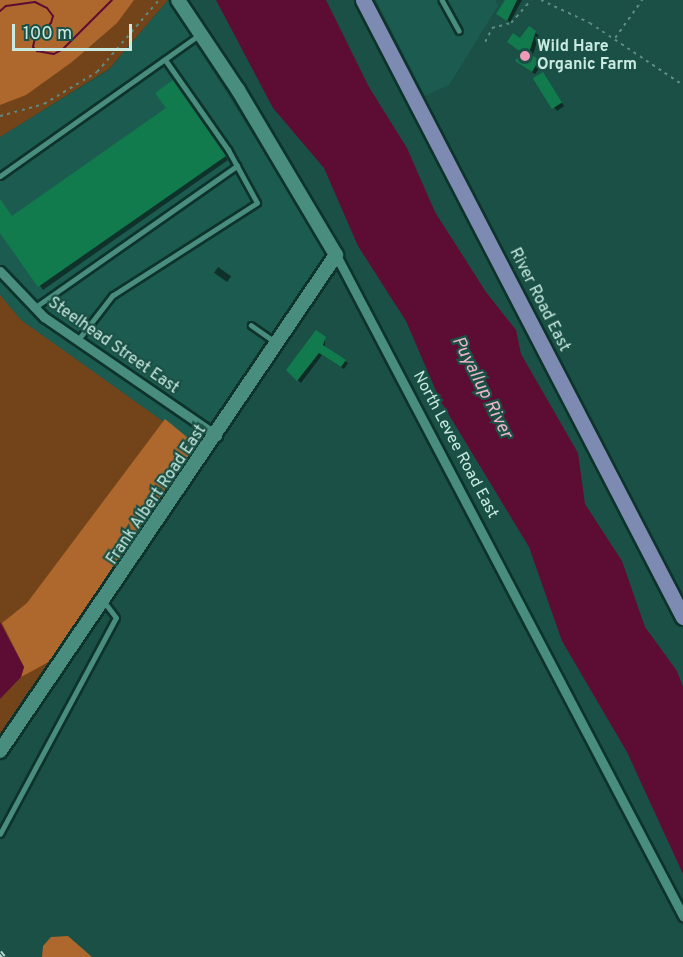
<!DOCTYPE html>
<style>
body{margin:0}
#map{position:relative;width:683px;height:957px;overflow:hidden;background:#1a5045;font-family:Overpass,sans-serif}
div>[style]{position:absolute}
.built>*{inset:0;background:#1c5c50}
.green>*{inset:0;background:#73431a}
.forest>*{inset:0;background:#ae682d}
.water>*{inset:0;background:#5d0d33}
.shadow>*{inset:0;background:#0007;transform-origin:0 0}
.stream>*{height:2px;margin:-1px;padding:0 1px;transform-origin:1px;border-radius:1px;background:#5d0d33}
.building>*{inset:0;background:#127b4d;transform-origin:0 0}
.path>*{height:1.5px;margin-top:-0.75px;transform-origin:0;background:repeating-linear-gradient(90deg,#5e8c82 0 3px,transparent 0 7.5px)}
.roads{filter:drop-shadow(2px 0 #0d332b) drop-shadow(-2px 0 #0d332b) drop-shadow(0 2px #0d332b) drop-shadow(0 -2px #0d332b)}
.lane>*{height:4.5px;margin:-2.25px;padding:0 2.25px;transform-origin:2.25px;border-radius:2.25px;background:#488d7e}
.street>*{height:9px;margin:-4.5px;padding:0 4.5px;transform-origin:4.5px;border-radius:4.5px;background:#488d7e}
.secondary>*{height:14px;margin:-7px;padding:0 7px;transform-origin:7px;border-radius:7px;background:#488d7e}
.primary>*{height:15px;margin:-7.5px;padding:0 7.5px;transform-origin:7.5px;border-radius:7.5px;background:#7d8bb2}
.rail>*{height:4.5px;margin-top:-2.25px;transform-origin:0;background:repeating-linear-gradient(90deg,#1a5045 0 7px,#b5d9d0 0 14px);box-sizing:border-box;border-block:2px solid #b5d9d0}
.dots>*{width:16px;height:16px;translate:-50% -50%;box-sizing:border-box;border:3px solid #1a5045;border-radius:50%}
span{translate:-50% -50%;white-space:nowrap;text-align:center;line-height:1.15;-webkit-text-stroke:4.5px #1a5045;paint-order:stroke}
.poi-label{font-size:16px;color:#c8eae1;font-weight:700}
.left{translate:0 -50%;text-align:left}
.street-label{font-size:16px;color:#c8eae1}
.water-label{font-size:18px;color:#efb6c8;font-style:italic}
.scale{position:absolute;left:12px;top:24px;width:120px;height:27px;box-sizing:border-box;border:3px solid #c8eae1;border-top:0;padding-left:8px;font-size:18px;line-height:21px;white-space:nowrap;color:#c8eae1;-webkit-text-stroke:4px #1a5045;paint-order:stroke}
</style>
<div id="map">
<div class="built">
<div style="clip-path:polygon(168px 0,326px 251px,324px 263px,199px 447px,21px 320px,0 295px,0 137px,109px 70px)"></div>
<div style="clip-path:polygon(376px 0,495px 0,498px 6px,449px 85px,425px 96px)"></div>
</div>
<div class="green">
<div style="clip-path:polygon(0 0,168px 0,109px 69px,0 137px)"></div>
<div style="clip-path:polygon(0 295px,21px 320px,199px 447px,0 739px)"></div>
</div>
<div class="forest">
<div style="clip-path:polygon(0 0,134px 0,117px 23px,72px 62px,26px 95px,0 105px)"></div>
<div style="clip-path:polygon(165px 419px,199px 447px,56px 658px,21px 677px,24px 667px,2px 623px,27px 603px)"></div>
<div style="clip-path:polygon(68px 936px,92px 957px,42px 957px,43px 946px,51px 937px)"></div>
</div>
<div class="water">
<div style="clip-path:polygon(216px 0,326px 0,369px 87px,407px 148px,435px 212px,486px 292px,516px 330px,521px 354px,578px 453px,585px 504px,622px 561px,645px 627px,677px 671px,683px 687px,683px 874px,627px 752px,562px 641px,529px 547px,440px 400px,406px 321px,358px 246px,324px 168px,273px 108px)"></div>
<div style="clip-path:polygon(0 622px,24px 667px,21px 677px,0 699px)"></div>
</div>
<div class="shadow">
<div style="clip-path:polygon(507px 0,522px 0,510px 22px,500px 16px)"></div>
<div style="clip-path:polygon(535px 32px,539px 36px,532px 57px,542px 65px,535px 74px,520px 64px,521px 40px)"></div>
<div style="clip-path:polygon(546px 78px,564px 106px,557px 111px,554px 107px)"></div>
<div style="clip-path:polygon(173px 82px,228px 160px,43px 290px,0 230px,0 204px,12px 217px,168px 109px)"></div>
<div style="left:218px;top:267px;width:16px;height:7px;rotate:35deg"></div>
<div style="clip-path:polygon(325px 338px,325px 349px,348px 363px,344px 369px,322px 355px,301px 383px,288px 370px)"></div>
</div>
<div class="stream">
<div style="left:0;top:11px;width:8px;rotate:-40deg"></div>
<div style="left:6px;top:6px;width:29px;rotate:-8deg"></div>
<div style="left:35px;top:2px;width:13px;rotate:27deg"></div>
<div style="left:47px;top:8px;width:10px;rotate:53deg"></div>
<div style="left:53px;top:16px;width:7px;rotate:106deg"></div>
<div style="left:51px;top:23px;width:22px;rotate:137deg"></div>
<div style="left:35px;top:38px;width:9px;rotate:103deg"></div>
<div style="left:33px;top:47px;width:6px;rotate:45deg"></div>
<div style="left:37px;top:51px;width:17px;rotate:10deg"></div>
<div style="left:54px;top:54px;width:10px;rotate:-29deg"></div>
<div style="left:63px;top:49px;width:69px;rotate:-45deg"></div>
</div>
<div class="building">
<div style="clip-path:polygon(505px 0,517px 0,507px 21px,496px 14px)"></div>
<div style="clip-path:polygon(529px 26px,536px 31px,529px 53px,539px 60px,532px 72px,515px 61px,521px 52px,507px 42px,513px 33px,520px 38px)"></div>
<div style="left:543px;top:72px;width:36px;height:12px;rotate:58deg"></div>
<div style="clip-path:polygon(173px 80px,226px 156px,38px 287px,0 233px,0 199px,12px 216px,166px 108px,155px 93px)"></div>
<div style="clip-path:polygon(316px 330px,326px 337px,323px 345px,346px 360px,341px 367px,319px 353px,297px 381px,286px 370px)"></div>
</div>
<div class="path">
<div style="left:541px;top:0;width:54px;rotate:25.1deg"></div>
<div style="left:590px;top:23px;width:112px;rotate:33.7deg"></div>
<div style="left:615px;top:38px;width:47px;rotate:-54.6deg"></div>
<div style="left:485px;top:42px;width:16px;rotate:-63deg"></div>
<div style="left:492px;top:28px;width:20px;rotate:-15deg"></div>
<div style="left:511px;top:23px;width:30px;rotate:-49deg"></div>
<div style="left:0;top:116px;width:46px;rotate:-15.3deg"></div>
<div style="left:44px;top:104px;width:62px;rotate:-31.1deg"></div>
<div style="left:97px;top:72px;width:95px;rotate:-49.3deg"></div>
</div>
<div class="roads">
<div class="lane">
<div style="left:442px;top:0;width:35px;rotate:61deg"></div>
<div style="left:0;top:176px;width:242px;rotate:-35.3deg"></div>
<div style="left:34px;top:308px;width:248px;rotate:-35deg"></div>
<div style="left:251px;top:325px;width:29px;rotate:35deg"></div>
<div style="left:78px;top:340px;width:56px;rotate:-52.3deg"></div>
<div style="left:112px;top:296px;width:172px;rotate:-32.7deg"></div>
<div style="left:257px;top:203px;width:60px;rotate:-118.7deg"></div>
<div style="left:228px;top:150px;width:110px;rotate:-125deg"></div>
<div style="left:0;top:834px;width:245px;rotate:-61.8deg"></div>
<div style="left:116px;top:618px;width:20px;rotate:-127deg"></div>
</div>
<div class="street">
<div style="left:336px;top:255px;width:747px;rotate:62.3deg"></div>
<div style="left:0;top:271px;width:64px;rotate:46.3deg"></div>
<div style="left:44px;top:317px;width:210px;rotate:34.5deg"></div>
</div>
<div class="secondary">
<div style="left:0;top:751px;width:599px;rotate:-55.89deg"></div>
<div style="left:336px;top:255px;width:192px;rotate:-120.7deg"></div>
<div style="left:238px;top:90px;width:108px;rotate:-123.7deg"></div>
</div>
<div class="primary">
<div style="left:363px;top:0;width:695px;rotate:62.59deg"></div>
</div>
</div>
<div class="rail">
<div style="left:0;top:952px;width:6px;rotate:51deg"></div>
</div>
<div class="dots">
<div style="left:525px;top:56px;background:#ef9ab8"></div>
</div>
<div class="poi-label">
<span class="left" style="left:537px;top:56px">Wild Hare<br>Organic Farm</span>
</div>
<div class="street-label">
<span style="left:539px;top:300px;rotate:63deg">River Road East</span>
<span style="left:113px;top:346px;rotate:35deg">Steelhead Street East</span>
<span style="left:455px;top:445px;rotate:62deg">North Levee Road East</span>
<span style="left:157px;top:495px;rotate:-56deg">Frank Albert Road East</span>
</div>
<div class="water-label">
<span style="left:481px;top:388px;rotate:63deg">Puyallup River</span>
</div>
<div class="scale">100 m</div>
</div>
